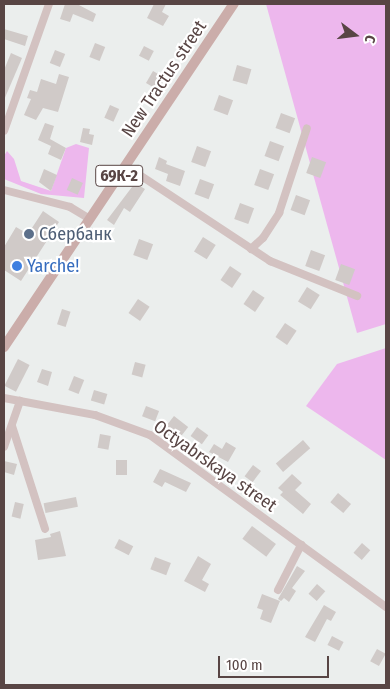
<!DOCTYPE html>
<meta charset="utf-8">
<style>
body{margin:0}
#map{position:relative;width:390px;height:689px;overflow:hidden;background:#ebeeed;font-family:"Fira Sans Condensed",sans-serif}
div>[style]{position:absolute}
.green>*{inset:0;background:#edb7ed}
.building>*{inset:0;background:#d0cac8;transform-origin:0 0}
.minor>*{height:8px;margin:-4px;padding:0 4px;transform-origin:4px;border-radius:4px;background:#d3c2c1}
.major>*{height:10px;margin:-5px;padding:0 5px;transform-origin:5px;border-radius:5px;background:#cbadaa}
.dots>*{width:14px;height:14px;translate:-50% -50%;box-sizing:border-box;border:2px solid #fff;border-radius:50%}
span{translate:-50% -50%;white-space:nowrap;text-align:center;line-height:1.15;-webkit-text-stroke:4.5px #fff;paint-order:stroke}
.shield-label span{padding:1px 4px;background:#fff;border:1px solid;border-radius:4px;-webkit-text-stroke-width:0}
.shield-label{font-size:16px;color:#584544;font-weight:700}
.street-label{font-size:18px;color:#584544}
.service-label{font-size:18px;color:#4e5e75}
.left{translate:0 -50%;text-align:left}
.shop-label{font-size:18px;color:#366cbe}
.frame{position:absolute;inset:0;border:5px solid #584544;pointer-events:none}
.north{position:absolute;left:330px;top:10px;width:50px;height:50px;-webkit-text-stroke:4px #fff;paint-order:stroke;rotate:105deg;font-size:14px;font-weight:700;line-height:20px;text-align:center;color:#584544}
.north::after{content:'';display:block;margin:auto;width:18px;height:22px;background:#584544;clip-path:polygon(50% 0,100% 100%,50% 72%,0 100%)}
.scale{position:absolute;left:218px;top:656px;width:111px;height:22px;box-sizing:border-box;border:2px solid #584544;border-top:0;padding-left:6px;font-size:15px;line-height:18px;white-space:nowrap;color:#584544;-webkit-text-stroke:4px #fff;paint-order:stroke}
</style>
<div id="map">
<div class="green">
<div style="clip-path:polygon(266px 4px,386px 4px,386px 324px,357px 333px)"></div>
<div style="clip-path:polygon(76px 144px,89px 148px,84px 198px,41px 194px,4px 179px,4px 156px,7px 151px,14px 159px,21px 181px,51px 191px,66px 148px)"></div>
<div style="clip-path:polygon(386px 348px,386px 460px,306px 406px,337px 364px)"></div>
</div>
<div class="building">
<div style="clip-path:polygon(65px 4px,77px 4px,96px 14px,93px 22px,73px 14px,70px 22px,60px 19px)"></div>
<div style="clip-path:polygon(154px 4px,166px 4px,162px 12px,169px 16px,163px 26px,147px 18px)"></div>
<div style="clip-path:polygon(4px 29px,28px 36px,25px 46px,4px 39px)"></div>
<div style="left:95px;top:43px;width:11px;height:15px;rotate:22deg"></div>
<div style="left:144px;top:46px;width:11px;height:11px;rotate:27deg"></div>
<div style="left:55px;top:50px;width:11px;height:14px;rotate:22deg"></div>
<div style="clip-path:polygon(11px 53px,22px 58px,4px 100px,4px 70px)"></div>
<div style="left:237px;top:65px;width:15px;height:16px;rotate:16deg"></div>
<div style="left:153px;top:71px;width:14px;height:14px;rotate:30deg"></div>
<div style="clip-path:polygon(59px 74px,69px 77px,58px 112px,43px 108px,36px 120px,24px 115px,31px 99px,27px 98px,30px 90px,37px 92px,41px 79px,56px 84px)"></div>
<div style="left:219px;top:95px;width:15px;height:16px;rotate:20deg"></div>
<div style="left:110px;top:105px;width:10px;height:14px;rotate:24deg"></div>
<div style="left:281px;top:113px;width:15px;height:16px;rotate:20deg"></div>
<div style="clip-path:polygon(45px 123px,54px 126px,50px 139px,66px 148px,61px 160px,48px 154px,51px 146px,38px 140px)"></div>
<div style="clip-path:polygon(83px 128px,90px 129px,89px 134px,94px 135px,92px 145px,80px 142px)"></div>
<div style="left:270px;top:141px;width:15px;height:16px;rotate:20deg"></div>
<div style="left:197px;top:146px;width:15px;height:17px;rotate:20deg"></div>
<div style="clip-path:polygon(159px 157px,167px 161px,166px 164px,185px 171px,180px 186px,166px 181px,168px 174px,155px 169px)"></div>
<div style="left:312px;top:157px;width:15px;height:17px;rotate:20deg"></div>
<div style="clip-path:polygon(44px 169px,57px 175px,51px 191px,39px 182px)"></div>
<div style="left:260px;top:169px;width:15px;height:17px;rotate:20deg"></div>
<div style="left:72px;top:178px;width:12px;height:13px;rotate:24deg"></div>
<div style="left:200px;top:179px;width:15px;height:16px;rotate:20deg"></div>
<div style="clip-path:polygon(135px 183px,145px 189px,130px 212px,124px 208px,114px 225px,107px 220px)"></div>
<div style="left:296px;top:195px;width:15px;height:16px;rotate:20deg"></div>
<div style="left:240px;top:203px;width:15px;height:17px;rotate:20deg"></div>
<div style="clip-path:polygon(43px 211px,59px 222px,21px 281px,4px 270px,4px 247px,16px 227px,28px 234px)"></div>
<div style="left:203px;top:237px;width:15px;height:17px;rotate:32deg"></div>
<div style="left:139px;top:239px;width:15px;height:17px;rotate:20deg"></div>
<div style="left:311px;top:250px;width:15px;height:17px;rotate:20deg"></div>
<div style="left:341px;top:264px;width:15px;height:17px;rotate:20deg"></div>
<div style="left:230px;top:266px;width:14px;height:17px;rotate:34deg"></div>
<div style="left:307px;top:287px;width:15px;height:17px;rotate:32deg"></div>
<div style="left:253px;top:290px;width:14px;height:17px;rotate:34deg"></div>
<div style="left:138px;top:299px;width:14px;height:17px;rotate:34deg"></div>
<div style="left:62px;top:309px;width:9px;height:16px;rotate:18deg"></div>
<div style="left:285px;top:323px;width:14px;height:17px;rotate:34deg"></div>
<div style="left:18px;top:359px;width:13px;height:30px;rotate:27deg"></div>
<div style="left:135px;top:362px;width:11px;height:13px;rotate:15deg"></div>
<div style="clip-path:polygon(42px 369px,52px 372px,48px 386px,37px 382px)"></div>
<div style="left:74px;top:376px;width:11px;height:15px;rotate:22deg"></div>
<div style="left:94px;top:390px;width:14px;height:11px;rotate:17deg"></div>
<div style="left:146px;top:406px;width:14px;height:11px;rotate:21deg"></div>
<div style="left:174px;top:416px;width:18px;height:21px;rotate:38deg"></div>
<div style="left:197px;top:427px;width:14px;height:11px;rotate:36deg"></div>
<div style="left:100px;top:434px;width:11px;height:14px;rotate:10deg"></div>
<div style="left:303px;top:440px;width:11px;height:36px;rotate:49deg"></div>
<div style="clip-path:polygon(226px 442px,236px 448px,228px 462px,209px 452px,214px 444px,222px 449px)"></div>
<div style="left:116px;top:460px;width:11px;height:15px"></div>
<div style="clip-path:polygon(4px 461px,17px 464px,14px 475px,4px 472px)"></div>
<div style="left:253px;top:465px;width:10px;height:14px;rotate:37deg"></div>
<div style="clip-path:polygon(160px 469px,191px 483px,186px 492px,165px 482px,162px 487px,153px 482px)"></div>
<div style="clip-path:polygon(292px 474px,302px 483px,295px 490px,311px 504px,303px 514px,280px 495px,283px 492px,278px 488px)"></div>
<div style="left:338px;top:493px;width:17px;height:12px;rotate:40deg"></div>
<div style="left:76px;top:497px;width:10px;height:33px;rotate:79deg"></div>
<div style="left:15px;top:502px;width:9px;height:15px;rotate:13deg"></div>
<div style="left:252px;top:526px;width:30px;height:16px;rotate:37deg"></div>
<div style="clip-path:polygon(60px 531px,66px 556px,38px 560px,35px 540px,51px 537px,50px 534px)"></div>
<div style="left:119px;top:539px;width:16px;height:10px;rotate:27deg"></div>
<div style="left:362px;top:543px;width:11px;height:13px;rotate:41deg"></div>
<div style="clip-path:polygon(198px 556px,211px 564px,202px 580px,209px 584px,205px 592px,184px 581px)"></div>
<div style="left:155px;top:557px;width:17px;height:13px;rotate:21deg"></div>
<div style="clip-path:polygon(297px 566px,305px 571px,292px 588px,296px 591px,289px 602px,284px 598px,281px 601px,278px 599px)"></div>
<div style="left:317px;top:584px;width:11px;height:13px;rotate:41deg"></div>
<div style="clip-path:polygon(262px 594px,280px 601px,271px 623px,260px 619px,263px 610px,257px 608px)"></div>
<div style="clip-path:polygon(324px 605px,336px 612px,331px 621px,327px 619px,315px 642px,305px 637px)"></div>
<div style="left:332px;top:636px;width:13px;height:10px;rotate:27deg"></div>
<div style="left:377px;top:649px;width:10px;height:14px;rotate:29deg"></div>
</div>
<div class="minor">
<div style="left:4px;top:131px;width:135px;rotate:-70.5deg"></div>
<div style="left:126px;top:166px;width:173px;rotate:33.4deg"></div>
<div style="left:270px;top:261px;width:94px;rotate:21.9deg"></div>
<div style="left:4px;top:190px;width:68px;rotate:14.4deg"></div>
<div style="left:70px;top:207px;width:23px;rotate:31deg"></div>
<div style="left:251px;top:249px;width:16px;rotate:-43deg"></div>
<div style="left:263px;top:238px;width:30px;rotate:-57deg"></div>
<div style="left:279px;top:213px;width:89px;rotate:-71.8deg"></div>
<div style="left:4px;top:398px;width:93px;rotate:10.6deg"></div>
<div style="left:95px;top:415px;width:59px;rotate:20deg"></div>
<div style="left:150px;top:435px;width:292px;rotate:36.1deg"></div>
<div style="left:12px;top:426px;width:108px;rotate:72.2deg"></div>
<div style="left:4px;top:447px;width:49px;rotate:-70.8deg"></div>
<div style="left:278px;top:590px;width:51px;rotate:-62.9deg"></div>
</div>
<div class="major">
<div style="left:4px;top:347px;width:413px;rotate:-56.2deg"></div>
</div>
<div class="dots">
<div style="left:29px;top:234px;background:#5c6f8a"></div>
<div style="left:17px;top:266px;background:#3f7fe0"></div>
</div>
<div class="shield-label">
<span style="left:119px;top:176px">69К-2</span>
</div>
<div class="street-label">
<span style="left:164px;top:79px;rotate:-56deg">New Tractus street</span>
<span style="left:215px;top:466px;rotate:35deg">Octyabrskaya street</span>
</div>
<div class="service-label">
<span class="left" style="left:39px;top:234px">Сбербанк</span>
</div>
<div class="shop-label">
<span class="left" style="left:27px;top:266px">Yarche!</span>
</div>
<div class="frame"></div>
<div class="north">С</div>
<div class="scale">100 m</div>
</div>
